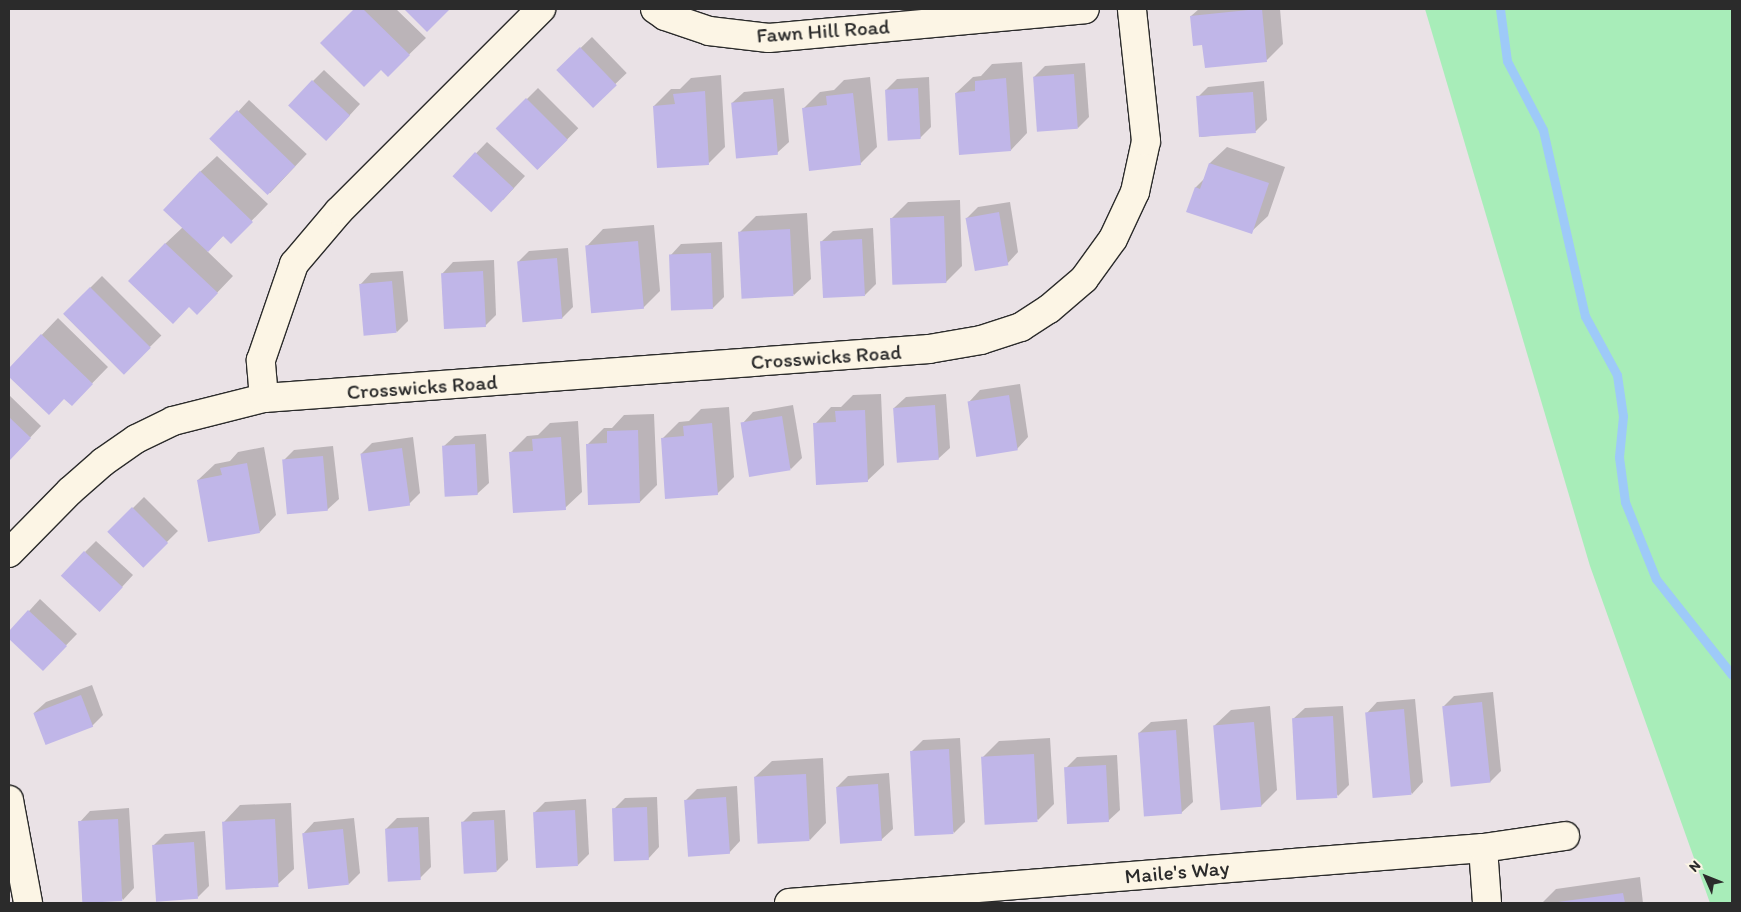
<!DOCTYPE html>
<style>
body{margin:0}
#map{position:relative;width:1741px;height:912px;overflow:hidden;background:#eae2e6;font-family:Itim,sans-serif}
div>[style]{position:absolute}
.green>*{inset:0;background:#a8edb9}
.shadow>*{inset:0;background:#0003;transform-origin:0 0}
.stream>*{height:9px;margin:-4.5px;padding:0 4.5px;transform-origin:4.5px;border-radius:4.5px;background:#9ecaf8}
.building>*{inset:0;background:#c0b6e8;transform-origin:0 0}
.roads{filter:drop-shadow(1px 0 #2b2b2b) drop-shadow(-1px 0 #2b2b2b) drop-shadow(0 1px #2b2b2b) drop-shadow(0 -1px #2b2b2b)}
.minor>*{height:28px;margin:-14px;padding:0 14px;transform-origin:14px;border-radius:14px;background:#fcf5e5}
span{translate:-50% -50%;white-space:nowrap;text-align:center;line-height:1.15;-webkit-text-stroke:4px #fcf5e5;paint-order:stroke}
.street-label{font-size:21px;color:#2b2b2b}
.frame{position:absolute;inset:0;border:10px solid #2b2b2b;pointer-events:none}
.north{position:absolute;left:1681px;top:852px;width:50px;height:50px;-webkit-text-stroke:4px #fcf5e5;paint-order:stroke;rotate:314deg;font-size:14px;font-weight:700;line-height:20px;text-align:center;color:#2b2b2b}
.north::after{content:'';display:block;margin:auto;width:18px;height:22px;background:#2b2b2b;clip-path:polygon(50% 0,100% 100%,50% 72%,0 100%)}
</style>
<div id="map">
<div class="green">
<div style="clip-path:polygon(1425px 9px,1732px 9px,1732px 903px,1710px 903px,1590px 566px)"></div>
</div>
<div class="shadow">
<div style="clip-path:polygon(356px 9px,396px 9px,426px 38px,388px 75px,381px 68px,322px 43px)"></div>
<div style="clip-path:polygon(1199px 9px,1280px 9px,1283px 44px,1267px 60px,1204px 43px,1191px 16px)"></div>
<div style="left:592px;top:37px;width:50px;height:47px;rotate:46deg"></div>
<div style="clip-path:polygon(1022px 62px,1027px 133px,1011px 150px,956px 93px,973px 77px,981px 76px,992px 64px)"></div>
<div style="clip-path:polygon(1085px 63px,1089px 117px,1078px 128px,1034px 77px,1045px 66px)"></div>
<div style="clip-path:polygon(324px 70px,360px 104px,338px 128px,313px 81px)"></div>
<div style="clip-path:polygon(721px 75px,725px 147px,709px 163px,654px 106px,671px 89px,680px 89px,691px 78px)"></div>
<div style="clip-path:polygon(870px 77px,877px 147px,860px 164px,804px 108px,820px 92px,834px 90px,844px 80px)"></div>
<div style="clip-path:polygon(929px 77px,931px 127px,920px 138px,886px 90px,897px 79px)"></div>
<div style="clip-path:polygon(1264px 81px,1267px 120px,1256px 131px,1201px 137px,1197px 98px,1208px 87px)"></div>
<div style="left:538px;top:88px;width:57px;height:57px;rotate:45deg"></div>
<div style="clip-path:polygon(784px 88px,789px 142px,777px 153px,732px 103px,744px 92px)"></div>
<div style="left:249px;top:100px;width:79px;height:54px;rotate:43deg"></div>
<div style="clip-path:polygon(487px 142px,525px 176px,503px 200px,454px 176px)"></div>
<div style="clip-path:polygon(1227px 147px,1285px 167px,1268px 216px,1251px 232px,1188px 211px,1196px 187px,1205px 178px,1210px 163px)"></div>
<div style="clip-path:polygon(217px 156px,268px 204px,231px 242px,224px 235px,207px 251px,233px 276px,213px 297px,165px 244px,183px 227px,200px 172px)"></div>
<div style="clip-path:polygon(960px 200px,962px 266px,946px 282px,891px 219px,908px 202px)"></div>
<div style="clip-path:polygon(1010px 202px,1018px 252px,1007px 264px,967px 218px,978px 207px)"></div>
<div style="clip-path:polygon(807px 213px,811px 279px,794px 295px,739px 233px,756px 216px)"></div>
<div style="clip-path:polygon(654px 225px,660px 291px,643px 308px,587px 246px,603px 229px)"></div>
<div style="clip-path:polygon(873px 228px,876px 284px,865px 295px,821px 242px,833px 231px)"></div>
<div style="clip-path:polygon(722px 242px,724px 297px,713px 308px,670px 256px,681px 244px)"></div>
<div style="clip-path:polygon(568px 248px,573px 307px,562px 318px,518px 262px,529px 251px)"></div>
<div style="clip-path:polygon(494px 260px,496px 315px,485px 326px,442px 274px,453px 262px)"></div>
<div style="clip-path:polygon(403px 271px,408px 321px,397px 332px,360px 285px,371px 273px)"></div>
<div style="left:102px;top:276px;width:84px;height:54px;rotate:45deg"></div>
<div style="clip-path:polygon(58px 318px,108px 367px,72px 404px,64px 398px,49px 414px,9px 375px,9px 369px)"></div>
<div style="clip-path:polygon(1020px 384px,1028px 437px,1017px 449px,969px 402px,980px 390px)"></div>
<div style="clip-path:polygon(881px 394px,884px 465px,867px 481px,815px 424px,831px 407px,841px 407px,853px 395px)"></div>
<div style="clip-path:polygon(946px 394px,950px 448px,938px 459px,894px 408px,906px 397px)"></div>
<div style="clip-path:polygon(9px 395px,41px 426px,9px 460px)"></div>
<div style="clip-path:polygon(793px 405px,802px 458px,791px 469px,742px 424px,753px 412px)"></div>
<div style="clip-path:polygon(729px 407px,734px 477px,717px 494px,662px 439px,679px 422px,689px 421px,701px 409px)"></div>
<div style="clip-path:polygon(654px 414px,657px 485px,640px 502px,587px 445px,604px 428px,612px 428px,624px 415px)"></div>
<div style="clip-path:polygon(578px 421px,582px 492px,565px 508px,510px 453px,527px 436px,538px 435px,550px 423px)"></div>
<div style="clip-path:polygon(486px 434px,489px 483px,477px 494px,443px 447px,455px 436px)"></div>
<div style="clip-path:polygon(413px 437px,420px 493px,409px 504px,361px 454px,372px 443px)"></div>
<div style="clip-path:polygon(333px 446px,339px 499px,327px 510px,283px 461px,294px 450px)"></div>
<div style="clip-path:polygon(264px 447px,276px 515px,260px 532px,198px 480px,215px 464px,230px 461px,238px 452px)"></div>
<div style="left:144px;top:497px;width:48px;height:49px;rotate:45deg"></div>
<div style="clip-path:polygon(96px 541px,133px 575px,111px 599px,85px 552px)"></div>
<div style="clip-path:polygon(40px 599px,77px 634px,43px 669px,9px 637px,9px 633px)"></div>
<div style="clip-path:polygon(92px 685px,103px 715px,92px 726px,34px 713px,46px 702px)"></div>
<div style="clip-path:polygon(1493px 692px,1501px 771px,1490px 782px,1443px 707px,1454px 696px)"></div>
<div style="clip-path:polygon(1415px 699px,1423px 782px,1412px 794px,1366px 714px,1377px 702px)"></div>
<div style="clip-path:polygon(1270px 706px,1277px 790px,1261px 806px,1214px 726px,1231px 710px)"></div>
<div style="clip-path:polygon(1343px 706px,1349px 785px,1338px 796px,1293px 719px,1305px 708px)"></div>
<div style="clip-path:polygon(1187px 719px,1193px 802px,1181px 813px,1139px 733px,1151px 722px)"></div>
<div style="clip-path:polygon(960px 738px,965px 822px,954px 833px,911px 752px,923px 740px)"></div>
<div style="clip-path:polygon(1050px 738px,1054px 804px,1038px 820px,982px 758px,999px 741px)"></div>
<div style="clip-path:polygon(1117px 755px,1120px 810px,1108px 821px,1066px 768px,1077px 757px)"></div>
<div style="clip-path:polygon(823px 758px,826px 823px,810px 840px,755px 777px,772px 761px)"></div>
<div style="clip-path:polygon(889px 773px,893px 829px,881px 840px,837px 787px,848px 776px)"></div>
<div style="clip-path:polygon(737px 786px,740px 841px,729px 853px,686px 800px,697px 789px)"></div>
<div style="clip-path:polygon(657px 797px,659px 847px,648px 859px,614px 809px,625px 798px)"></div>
<div style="clip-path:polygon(586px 799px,589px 854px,578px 865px,534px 813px,545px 802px)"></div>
<div style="clip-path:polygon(291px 803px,294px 869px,277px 885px,224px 822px,240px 805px)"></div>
<div style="clip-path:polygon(129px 808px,134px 888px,123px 900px,79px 823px,90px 811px)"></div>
<div style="clip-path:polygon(505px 810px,508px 860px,497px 871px,462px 823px,473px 812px)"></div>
<div style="clip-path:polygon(429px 817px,431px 867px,420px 878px,386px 829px,397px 818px)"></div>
<div style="clip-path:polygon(354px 818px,360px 873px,349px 884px,303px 834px,314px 822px)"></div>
<div style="clip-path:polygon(205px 831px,209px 886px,198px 897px,154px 845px,165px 834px)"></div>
<div style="clip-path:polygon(1640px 877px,1643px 903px,1542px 903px,1556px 889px)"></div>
</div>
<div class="stream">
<div style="left:1500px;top:9px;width:52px;rotate:82.3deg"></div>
<div style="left:1507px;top:61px;width:78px;rotate:62.4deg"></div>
<div style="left:1543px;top:130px;width:191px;rotate:77.3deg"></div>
<div style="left:1585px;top:316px;width:67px;rotate:61.5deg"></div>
<div style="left:1617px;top:375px;width:41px;rotate:81.7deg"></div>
<div style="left:1623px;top:416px;width:41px;rotate:95.6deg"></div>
<div style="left:1619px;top:457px;width:45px;rotate:82.4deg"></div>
<div style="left:1625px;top:502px;width:83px;rotate:68.1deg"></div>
<div style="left:1656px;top:579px;width:122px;rotate:51.6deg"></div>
</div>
<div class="building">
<div style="clip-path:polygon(354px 9px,363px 9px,410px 55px,388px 77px,381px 70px,364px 87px,320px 43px)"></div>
<div style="clip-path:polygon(404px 9px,450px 9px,427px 32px)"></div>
<div style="clip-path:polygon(1258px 9px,1262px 9px,1267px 62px,1205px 68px,1202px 45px,1193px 46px,1190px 16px)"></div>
<div style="left:580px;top:47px;width:53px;height:33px;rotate:46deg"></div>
<div style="left:1074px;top:74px;width:55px;height:41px;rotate:86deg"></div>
<div style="clip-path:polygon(1006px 78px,1011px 151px,959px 155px,955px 93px,975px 91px,975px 81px)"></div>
<div style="left:312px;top:80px;width:52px;height:35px;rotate:43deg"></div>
<div style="left:918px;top:88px;width:51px;height:33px;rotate:87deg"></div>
<div style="clip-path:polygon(705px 91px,709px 165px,657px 168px,653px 106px,675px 104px,673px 94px)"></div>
<div style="left:1253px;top:92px;width:41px;height:57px;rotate:86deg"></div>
<div style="clip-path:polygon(853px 93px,861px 165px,809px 171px,802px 108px,827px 105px,826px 96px)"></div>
<div style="left:526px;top:98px;width:59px;height:43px;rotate:45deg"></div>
<div style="left:773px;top:99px;width:56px;height:42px;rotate:85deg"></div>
<div style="left:237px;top:110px;width:81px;height:40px;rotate:44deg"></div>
<div style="left:475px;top:152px;width:53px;height:33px;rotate:43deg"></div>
<div style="clip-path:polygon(1209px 163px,1269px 183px,1252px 234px,1186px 212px,1195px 187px,1200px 189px)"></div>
<div style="clip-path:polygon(200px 171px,253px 222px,231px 244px,223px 236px,208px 252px,163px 210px)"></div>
<div style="left:999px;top:212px;width:54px;height:34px;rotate:80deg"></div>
<div style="left:944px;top:216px;width:67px;height:54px;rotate:88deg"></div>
<div style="left:790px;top:229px;width:67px;height:52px;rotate:87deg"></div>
<div style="left:862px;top:239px;width:57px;height:42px;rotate:87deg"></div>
<div style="left:638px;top:241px;width:68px;height:53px;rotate:85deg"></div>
<div style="clip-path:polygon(165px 243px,218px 293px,197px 315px,189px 307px,173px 324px,128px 281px)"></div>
<div style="left:711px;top:253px;width:56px;height:42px;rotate:88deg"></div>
<div style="left:557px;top:258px;width:61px;height:40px;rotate:85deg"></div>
<div style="left:483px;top:271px;width:56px;height:42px;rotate:87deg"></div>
<div style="left:392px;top:281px;width:52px;height:33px;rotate:85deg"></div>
<div style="left:90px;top:287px;width:86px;height:38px;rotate:45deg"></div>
<div style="clip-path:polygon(41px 334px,93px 384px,72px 406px,64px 399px,49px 415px,9px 377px,9px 368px)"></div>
<div style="left:1009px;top:395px;width:56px;height:42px;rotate:81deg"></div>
<div style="left:935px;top:405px;width:55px;height:42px;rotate:86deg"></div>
<div style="clip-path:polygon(865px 410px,868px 482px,816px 485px,813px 423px,836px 422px,835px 411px)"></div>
<div style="left:782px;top:416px;width:55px;height:42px;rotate:81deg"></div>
<div style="clip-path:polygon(9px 417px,31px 438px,9px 461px)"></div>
<div style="clip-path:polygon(712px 423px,718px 495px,665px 499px,661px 438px,684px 436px,683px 426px)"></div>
<div style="clip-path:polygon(638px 430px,640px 503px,588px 505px,586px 444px,607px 443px,607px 431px)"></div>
<div style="clip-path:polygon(561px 437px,566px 510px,513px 513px,509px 452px,533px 451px,532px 439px)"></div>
<div style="left:475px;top:444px;width:51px;height:33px;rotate:87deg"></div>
<div style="left:402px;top:448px;width:58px;height:42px;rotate:82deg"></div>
<div style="left:323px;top:456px;width:55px;height:41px;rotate:85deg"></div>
<div style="clip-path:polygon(247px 463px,260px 533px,208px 542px,197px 480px,222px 475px,220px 468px)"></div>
<div style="left:132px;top:507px;width:51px;height:35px;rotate:45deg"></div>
<div style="left:84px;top:551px;width:53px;height:34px;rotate:43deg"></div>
<div style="clip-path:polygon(28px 610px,67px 646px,43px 671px,9px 639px,9px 631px)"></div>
<div style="left:81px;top:695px;width:34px;height:51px;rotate:69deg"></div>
<div style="left:1482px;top:702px;width:81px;height:40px;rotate:84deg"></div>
<div style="left:1404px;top:709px;width:86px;height:39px;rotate:85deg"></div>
<div style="left:1333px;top:716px;width:82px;height:41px;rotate:87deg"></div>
<div style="left:1254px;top:722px;width:85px;height:41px;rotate:85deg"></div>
<div style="left:1176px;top:730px;width:84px;height:38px;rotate:86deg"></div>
<div style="left:949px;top:749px;width:85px;height:39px;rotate:87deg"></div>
<div style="left:1034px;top:754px;width:68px;height:53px;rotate:87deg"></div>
<div style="left:1106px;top:765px;width:57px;height:42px;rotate:87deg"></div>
<div style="left:806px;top:774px;width:67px;height:52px;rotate:87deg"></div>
<div style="left:878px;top:784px;width:57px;height:42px;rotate:86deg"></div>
<div style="left:726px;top:797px;width:57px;height:42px;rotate:86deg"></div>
<div style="left:647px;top:807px;width:53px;height:35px;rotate:88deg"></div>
<div style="left:575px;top:810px;width:56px;height:42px;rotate:87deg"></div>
<div style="left:118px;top:819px;width:82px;height:40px;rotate:87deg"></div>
<div style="left:275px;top:819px;width:68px;height:53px;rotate:87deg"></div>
<div style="left:494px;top:820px;width:52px;height:33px;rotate:87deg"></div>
<div style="left:418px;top:827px;width:53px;height:33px;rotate:87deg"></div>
<div style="left:343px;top:829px;width:56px;height:41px;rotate:84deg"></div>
<div style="left:194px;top:842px;width:57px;height:42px;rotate:86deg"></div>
<div style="clip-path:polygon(1623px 893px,1625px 903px,1558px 903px,1558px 902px)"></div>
</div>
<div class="roads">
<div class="minor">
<div style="left:655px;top:9px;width:12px;rotate:35deg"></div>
<div style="left:665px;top:16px;width:46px;rotate:18.8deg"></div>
<div style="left:709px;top:31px;width:60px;rotate:6.7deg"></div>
<div style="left:769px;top:38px;width:317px;rotate:-5.2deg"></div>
<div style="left:264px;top:398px;width:38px;rotate:-95deg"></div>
<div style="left:261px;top:360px;width:102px;rotate:-71deg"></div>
<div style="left:294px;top:264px;width:70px;rotate:-49.7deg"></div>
<div style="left:339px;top:211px;width:286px;rotate:-45deg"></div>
<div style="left:9px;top:553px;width:87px;rotate:-45.5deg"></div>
<div style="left:70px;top:491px;width:44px;rotate:-41.3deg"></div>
<div style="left:103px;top:462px;width:40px;rotate:-34.9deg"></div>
<div style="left:136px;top:439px;width:41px;rotate:-25.9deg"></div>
<div style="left:173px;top:421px;width:94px;rotate:-14.2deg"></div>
<div style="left:264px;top:398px;width:667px;rotate:-4.21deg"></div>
<div style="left:929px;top:349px;width:53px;rotate:-9.8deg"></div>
<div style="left:981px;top:340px;width:42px;rotate:-18deg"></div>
<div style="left:1021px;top:327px;width:33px;rotate:-33deg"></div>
<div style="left:1049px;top:309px;width:46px;rotate:-40.6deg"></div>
<div style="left:1084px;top:279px;width:49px;rotate:-54.1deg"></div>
<div style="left:1113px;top:239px;width:52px;rotate:-64.9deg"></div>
<div style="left:1135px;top:192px;width:52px;rotate:-77.8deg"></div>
<div style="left:1146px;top:141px;width:133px;rotate:-96.1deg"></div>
<div style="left:9px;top:800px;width:105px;rotate:79.5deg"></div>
<div style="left:1483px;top:848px;width:55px;rotate:85.8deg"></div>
<div style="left:789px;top:903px;width:696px;rotate:-4.53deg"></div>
<div style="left:1483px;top:848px;width:83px;rotate:-8.3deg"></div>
</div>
</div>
<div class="street-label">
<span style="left:823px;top:31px;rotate:-4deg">Fawn Hill Road</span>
<span style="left:826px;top:357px;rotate:-4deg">Crosswicks Road</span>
<span style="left:422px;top:387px;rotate:-4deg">Crosswicks Road</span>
<span style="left:1177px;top:872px;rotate:-5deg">Maile's Way</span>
</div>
<div class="frame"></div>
<div class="north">N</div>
</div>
